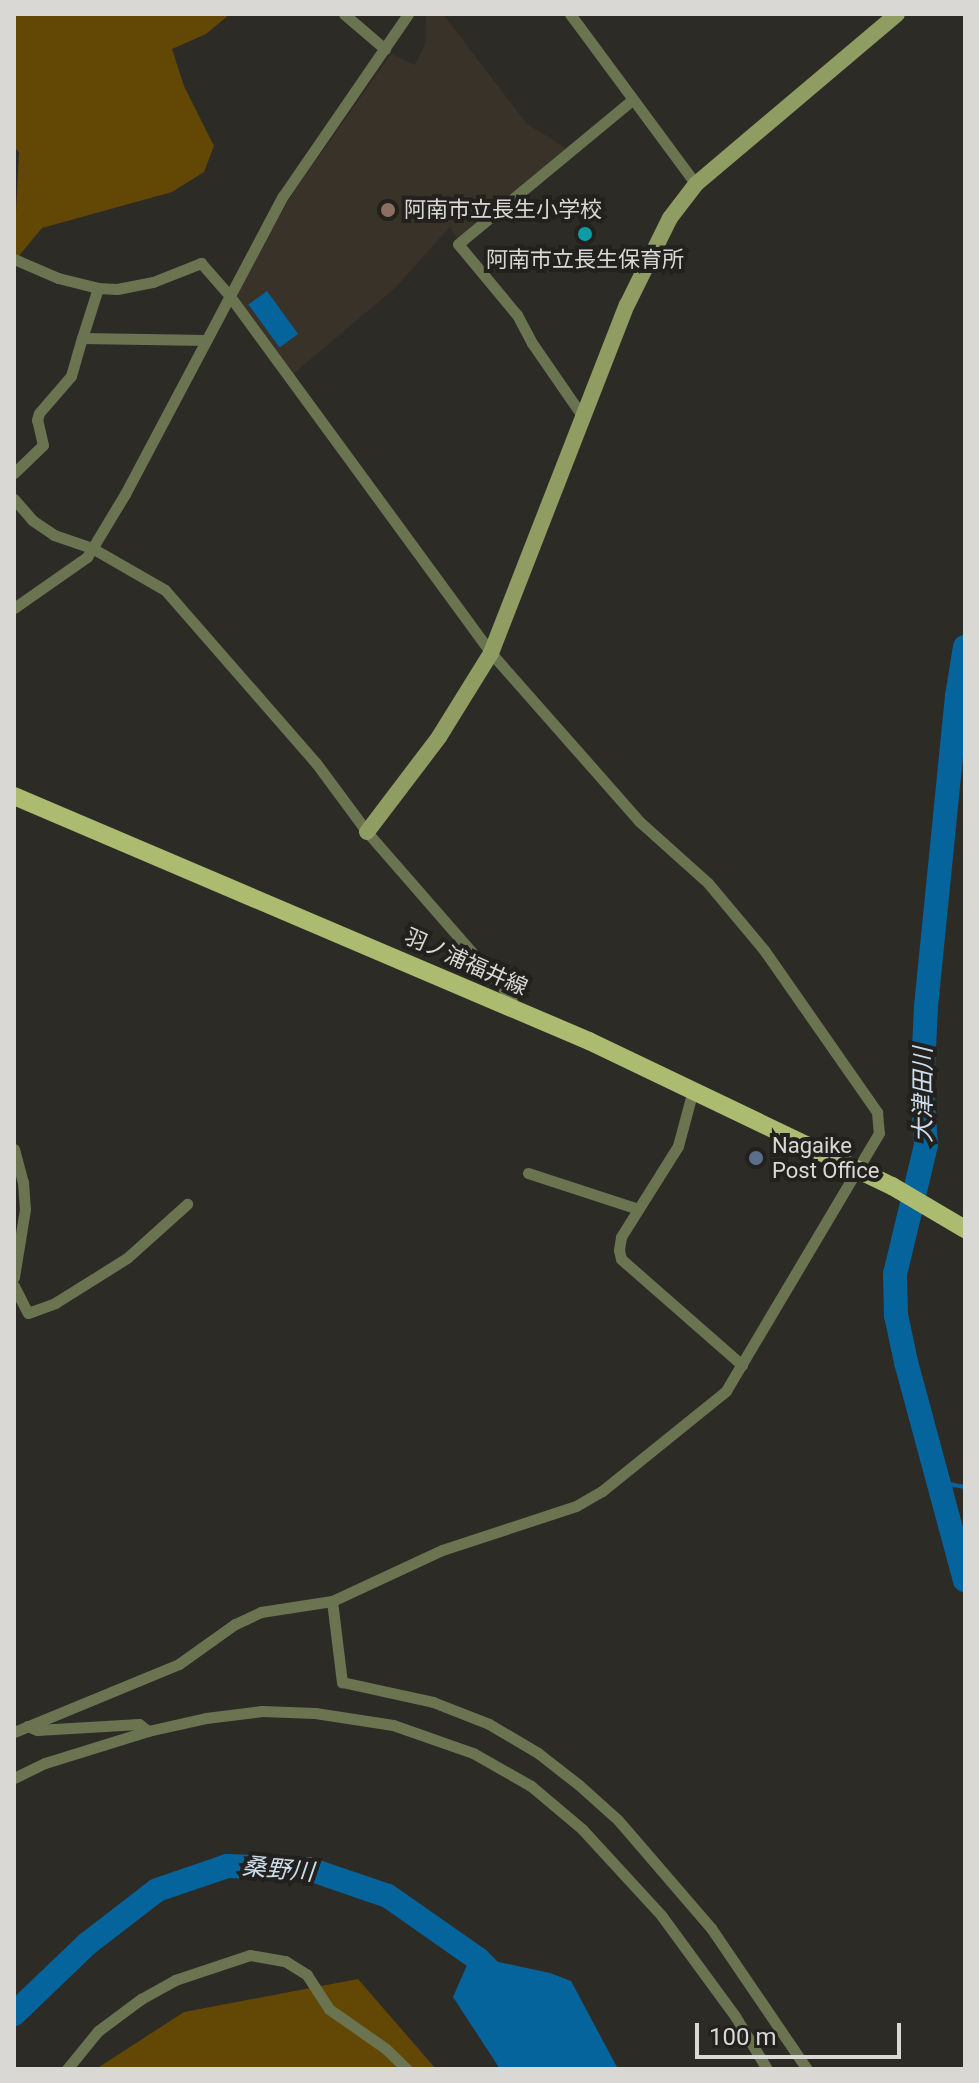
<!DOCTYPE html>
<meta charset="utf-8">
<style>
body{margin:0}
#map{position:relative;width:979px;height:2083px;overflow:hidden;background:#2d2b26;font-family:Roboto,"Noto Sans JP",sans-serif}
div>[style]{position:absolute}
.built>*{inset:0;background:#383228}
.green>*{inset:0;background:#624705}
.water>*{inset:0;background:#06649d;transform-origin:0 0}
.stream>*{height:4px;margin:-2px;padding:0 2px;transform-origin:2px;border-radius:2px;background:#06649d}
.river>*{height:24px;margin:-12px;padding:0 12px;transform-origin:12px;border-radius:12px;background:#06649d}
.street>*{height:11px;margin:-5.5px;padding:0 5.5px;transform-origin:5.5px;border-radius:5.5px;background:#6b7450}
.secondary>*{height:16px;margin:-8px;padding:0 8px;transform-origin:8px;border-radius:8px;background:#8f9d63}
.primary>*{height:18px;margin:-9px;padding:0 9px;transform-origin:9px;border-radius:9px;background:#abbc71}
.dots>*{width:22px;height:22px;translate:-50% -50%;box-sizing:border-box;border:4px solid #23211d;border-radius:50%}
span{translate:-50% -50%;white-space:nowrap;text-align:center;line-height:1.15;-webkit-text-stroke:8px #23211d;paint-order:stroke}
.poi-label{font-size:22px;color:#d9d8d5}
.left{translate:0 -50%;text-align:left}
.street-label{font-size:22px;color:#d9d8d5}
.water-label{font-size:24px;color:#ccdeee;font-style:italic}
.frame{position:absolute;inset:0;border:16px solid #d9d8d5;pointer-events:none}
.scale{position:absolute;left:695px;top:2023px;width:206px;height:36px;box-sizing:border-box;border:4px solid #d9d8d5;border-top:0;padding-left:10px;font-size:24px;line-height:28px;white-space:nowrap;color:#d9d8d5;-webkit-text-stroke:6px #23211d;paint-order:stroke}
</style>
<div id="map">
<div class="built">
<div style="clip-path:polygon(426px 14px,443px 14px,527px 124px,566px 148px,459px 240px,450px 227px,395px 288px,293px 374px,239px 301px,236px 290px,293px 193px,391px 54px,415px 65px,425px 44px)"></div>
</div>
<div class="green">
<div style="clip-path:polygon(14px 14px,230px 14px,206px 34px,172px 49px,184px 86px,214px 146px,204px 172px,172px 192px,42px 228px,18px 257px,14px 251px,19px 152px,14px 147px)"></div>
<div style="clip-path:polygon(358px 1979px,436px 2069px,96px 2069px,184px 2012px)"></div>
</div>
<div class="water">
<div style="left:267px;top:291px;width:53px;height:23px;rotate:54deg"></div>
<div style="clip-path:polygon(471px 1956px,550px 1973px,571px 1981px,618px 2069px,500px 2069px,453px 1997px)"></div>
</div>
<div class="stream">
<div style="left:939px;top:1482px;width:26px;rotate:11deg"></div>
</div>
<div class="river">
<div style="left:965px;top:647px;width:50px;rotate:99.3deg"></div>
<div style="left:957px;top:696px;width:312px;rotate:95.7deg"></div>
<div style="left:926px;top:1006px;width:84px;rotate:92.7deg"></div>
<div style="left:922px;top:1090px;width:55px;rotate:85.8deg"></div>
<div style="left:926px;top:1145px;width:133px;rotate:103.5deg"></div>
<div style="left:895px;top:1274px;width:41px;rotate:88.6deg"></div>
<div style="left:896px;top:1315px;width:48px;rotate:78deg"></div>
<div style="left:906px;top:1362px;width:226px;rotate:74.9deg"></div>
<div style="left:14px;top:2014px;width:101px;rotate:-43.8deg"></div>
<div style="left:87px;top:1944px;width:88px;rotate:-37.6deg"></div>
<div style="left:157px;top:1890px;width:74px;rotate:-18.9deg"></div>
<div style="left:227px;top:1866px;width:82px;rotate:2.1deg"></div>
<div style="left:309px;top:1869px;width:83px;rotate:18.9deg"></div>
<div style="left:388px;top:1896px;width:110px;rotate:35deg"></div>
<div style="left:478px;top:1959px;width:30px;rotate:45deg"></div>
</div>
<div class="street">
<div style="left:344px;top:14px;width:54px;rotate:40.5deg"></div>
<div style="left:570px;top:14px;width:212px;rotate:53.5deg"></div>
<div style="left:14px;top:259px;width:48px;rotate:23.4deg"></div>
<div style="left:58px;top:278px;width:41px;rotate:14deg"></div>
<div style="left:98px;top:288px;width:19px;rotate:3deg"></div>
<div style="left:117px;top:289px;width:37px;rotate:-11deg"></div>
<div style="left:153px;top:282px;width:52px;rotate:-21.6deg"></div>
<div style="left:201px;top:263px;width:43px;rotate:48.8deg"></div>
<div style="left:229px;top:295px;width:444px;rotate:53.8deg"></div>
<div style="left:491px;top:653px;width:225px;rotate:48.6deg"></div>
<div style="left:640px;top:822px;width:91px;rotate:41.9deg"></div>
<div style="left:708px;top:883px;width:87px;rotate:50.1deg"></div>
<div style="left:764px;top:950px;width:198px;rotate:55.1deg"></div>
<div style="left:877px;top:1112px;width:21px;rotate:85deg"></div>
<div style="left:879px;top:1133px;width:300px;rotate:120.7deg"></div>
<div style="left:726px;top:1391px;width:159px;rotate:141.1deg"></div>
<div style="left:602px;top:1491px;width:30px;rotate:150deg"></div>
<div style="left:576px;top:1506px;width:141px;rotate:161.8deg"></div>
<div style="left:442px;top:1550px;width:121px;rotate:155.1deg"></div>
<div style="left:332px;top:1601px;width:72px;rotate:171.2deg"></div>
<div style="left:261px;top:1612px;width:29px;rotate:155deg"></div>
<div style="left:235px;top:1624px;width:69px;rotate:144.5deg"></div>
<div style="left:179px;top:1664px;width:178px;rotate:157.6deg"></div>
<div style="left:98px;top:288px;width:52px;rotate:107.7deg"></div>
<div style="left:82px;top:338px;width:124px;rotate:0.9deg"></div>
<div style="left:583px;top:417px;width:90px;rotate:-124.6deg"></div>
<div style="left:532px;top:343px;width:32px;rotate:-118deg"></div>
<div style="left:517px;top:315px;width:92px;rotate:-129.7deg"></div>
<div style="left:458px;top:244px;width:224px;rotate:-39.6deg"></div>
<div style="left:14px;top:473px;width:40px;rotate:-44deg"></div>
<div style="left:43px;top:445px;width:26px;rotate:-103deg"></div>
<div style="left:37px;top:420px;width:7px;rotate:-74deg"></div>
<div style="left:39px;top:413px;width:49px;rotate:-49.1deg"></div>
<div style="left:71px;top:376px;width:40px;rotate:-74deg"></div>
<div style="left:14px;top:499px;width:28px;rotate:49deg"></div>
<div style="left:32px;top:520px;width:27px;rotate:34deg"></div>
<div style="left:54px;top:535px;width:40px;rotate:18.9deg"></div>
<div style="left:92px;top:548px;width:84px;rotate:29.9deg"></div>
<div style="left:165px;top:590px;width:230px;rotate:48.9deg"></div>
<div style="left:316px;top:763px;width:86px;rotate:53.5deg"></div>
<div style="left:367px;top:832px;width:216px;rotate:48.9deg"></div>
<div style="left:509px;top:995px;width:17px;rotate:65deg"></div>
<div style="left:14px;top:608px;width:89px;rotate:-34.9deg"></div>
<div style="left:87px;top:557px;width:74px;rotate:-58.9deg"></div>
<div style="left:125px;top:494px;width:337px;rotate:-62.1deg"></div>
<div style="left:283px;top:196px;width:221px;rotate:-55.5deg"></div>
<div style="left:693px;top:1090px;width:58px;rotate:105deg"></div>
<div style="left:678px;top:1146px;width:107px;rotate:122.1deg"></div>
<div style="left:621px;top:1237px;width:13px;rotate:99deg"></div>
<div style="left:619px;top:1250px;width:9px;rotate:77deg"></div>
<div style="left:621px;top:1259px;width:161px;rotate:41.2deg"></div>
<div style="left:14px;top:1149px;width:34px;rotate:75deg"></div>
<div style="left:23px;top:1182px;width:27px;rotate:86deg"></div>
<div style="left:25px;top:1209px;width:69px;rotate:99.2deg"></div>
<div style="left:528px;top:1173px;width:116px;rotate:18.1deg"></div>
<div style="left:14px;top:1286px;width:30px;rotate:63deg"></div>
<div style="left:28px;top:1313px;width:29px;rotate:-20deg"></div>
<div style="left:55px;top:1303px;width:85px;rotate:-32deg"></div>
<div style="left:127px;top:1258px;width:81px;rotate:-42deg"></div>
<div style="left:332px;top:1601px;width:82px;rotate:83deg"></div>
<div style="left:342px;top:1682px;width:93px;rotate:12.4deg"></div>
<div style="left:433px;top:1702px;width:60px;rotate:21.4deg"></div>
<div style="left:489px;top:1724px;width:57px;rotate:30.6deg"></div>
<div style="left:538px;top:1753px;width:52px;rotate:38deg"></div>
<div style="left:579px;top:1785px;width:52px;rotate:41.9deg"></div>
<div style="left:618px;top:1820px;width:143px;rotate:49.3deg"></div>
<div style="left:711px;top:1928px;width:171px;rotate:55.8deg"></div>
<div style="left:27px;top:1726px;width:11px;rotate:22deg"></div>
<div style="left:37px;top:1730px;width:102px;rotate:-3.4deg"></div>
<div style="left:139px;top:1724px;width:11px;rotate:38deg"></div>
<div style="left:14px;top:1778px;width:34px;rotate:-26deg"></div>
<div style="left:45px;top:1763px;width:108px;rotate:-17.3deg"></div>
<div style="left:148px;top:1731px;width:59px;rotate:-12.6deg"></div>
<div style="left:206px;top:1718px;width:56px;rotate:-7.1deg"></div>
<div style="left:262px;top:1711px;width:53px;rotate:2.2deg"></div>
<div style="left:315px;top:1713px;width:79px;rotate:8.7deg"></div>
<div style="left:393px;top:1725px;width:85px;rotate:19.3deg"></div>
<div style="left:473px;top:1753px;width:67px;rotate:29.6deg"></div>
<div style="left:531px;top:1786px;width:67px;rotate:40.1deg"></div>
<div style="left:582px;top:1829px;width:117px;rotate:47.4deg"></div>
<div style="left:661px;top:1915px;width:125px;rotate:53.8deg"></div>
<div style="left:735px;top:2016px;width:62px;rotate:58.9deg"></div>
<div style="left:67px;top:2069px;width:49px;rotate:-50.8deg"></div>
<div style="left:98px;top:2031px;width:54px;rotate:-36.7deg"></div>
<div style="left:141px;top:1999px;width:39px;rotate:-29deg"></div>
<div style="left:175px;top:1980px;width:79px;rotate:-18.4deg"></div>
<div style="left:250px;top:1955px;width:36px;rotate:10deg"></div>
<div style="left:285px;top:1961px;width:26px;rotate:32deg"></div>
<div style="left:307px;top:1975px;width:40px;rotate:57.1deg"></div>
<div style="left:329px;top:2009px;width:68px;rotate:34.9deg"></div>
<div style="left:385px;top:2048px;width:30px;rotate:44deg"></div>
</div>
<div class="secondary">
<div style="left:367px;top:832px;width:119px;rotate:-52.8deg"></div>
<div style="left:439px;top:737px;width:99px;rotate:-58.2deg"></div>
<div style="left:491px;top:653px;width:374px;rotate:-68.7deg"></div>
<div style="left:627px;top:305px;width:97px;rotate:-63.7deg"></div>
<div style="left:670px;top:218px;width:43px;rotate:-52.6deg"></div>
<div style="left:696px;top:184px;width:263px;rotate:-40.2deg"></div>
</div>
<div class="primary">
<div style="left:14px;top:796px;width:625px;rotate:23.08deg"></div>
<div style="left:589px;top:1041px;width:336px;rotate:25.6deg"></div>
<div style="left:892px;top:1186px;width:85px;rotate:30.5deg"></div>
</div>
<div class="dots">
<div style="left:388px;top:210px;background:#8d6e63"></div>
<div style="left:585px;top:234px;background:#0f9aa8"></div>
<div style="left:756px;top:1158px;background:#5c6f8a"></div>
</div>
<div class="poi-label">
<span class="left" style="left:404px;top:210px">阿南市立長生小学校</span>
<span style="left:585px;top:260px">阿南市立長生保育所</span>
<span class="left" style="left:772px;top:1158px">Nagaike<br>Post Office</span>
</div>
<div class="street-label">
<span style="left:466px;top:962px;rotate:24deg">羽ノ浦福井線</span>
</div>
<div class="water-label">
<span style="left:924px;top:1095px;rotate:-90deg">大津田川</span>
<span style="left:278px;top:1870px;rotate:5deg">桑野川</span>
</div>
<div class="frame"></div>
<div class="scale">100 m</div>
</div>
